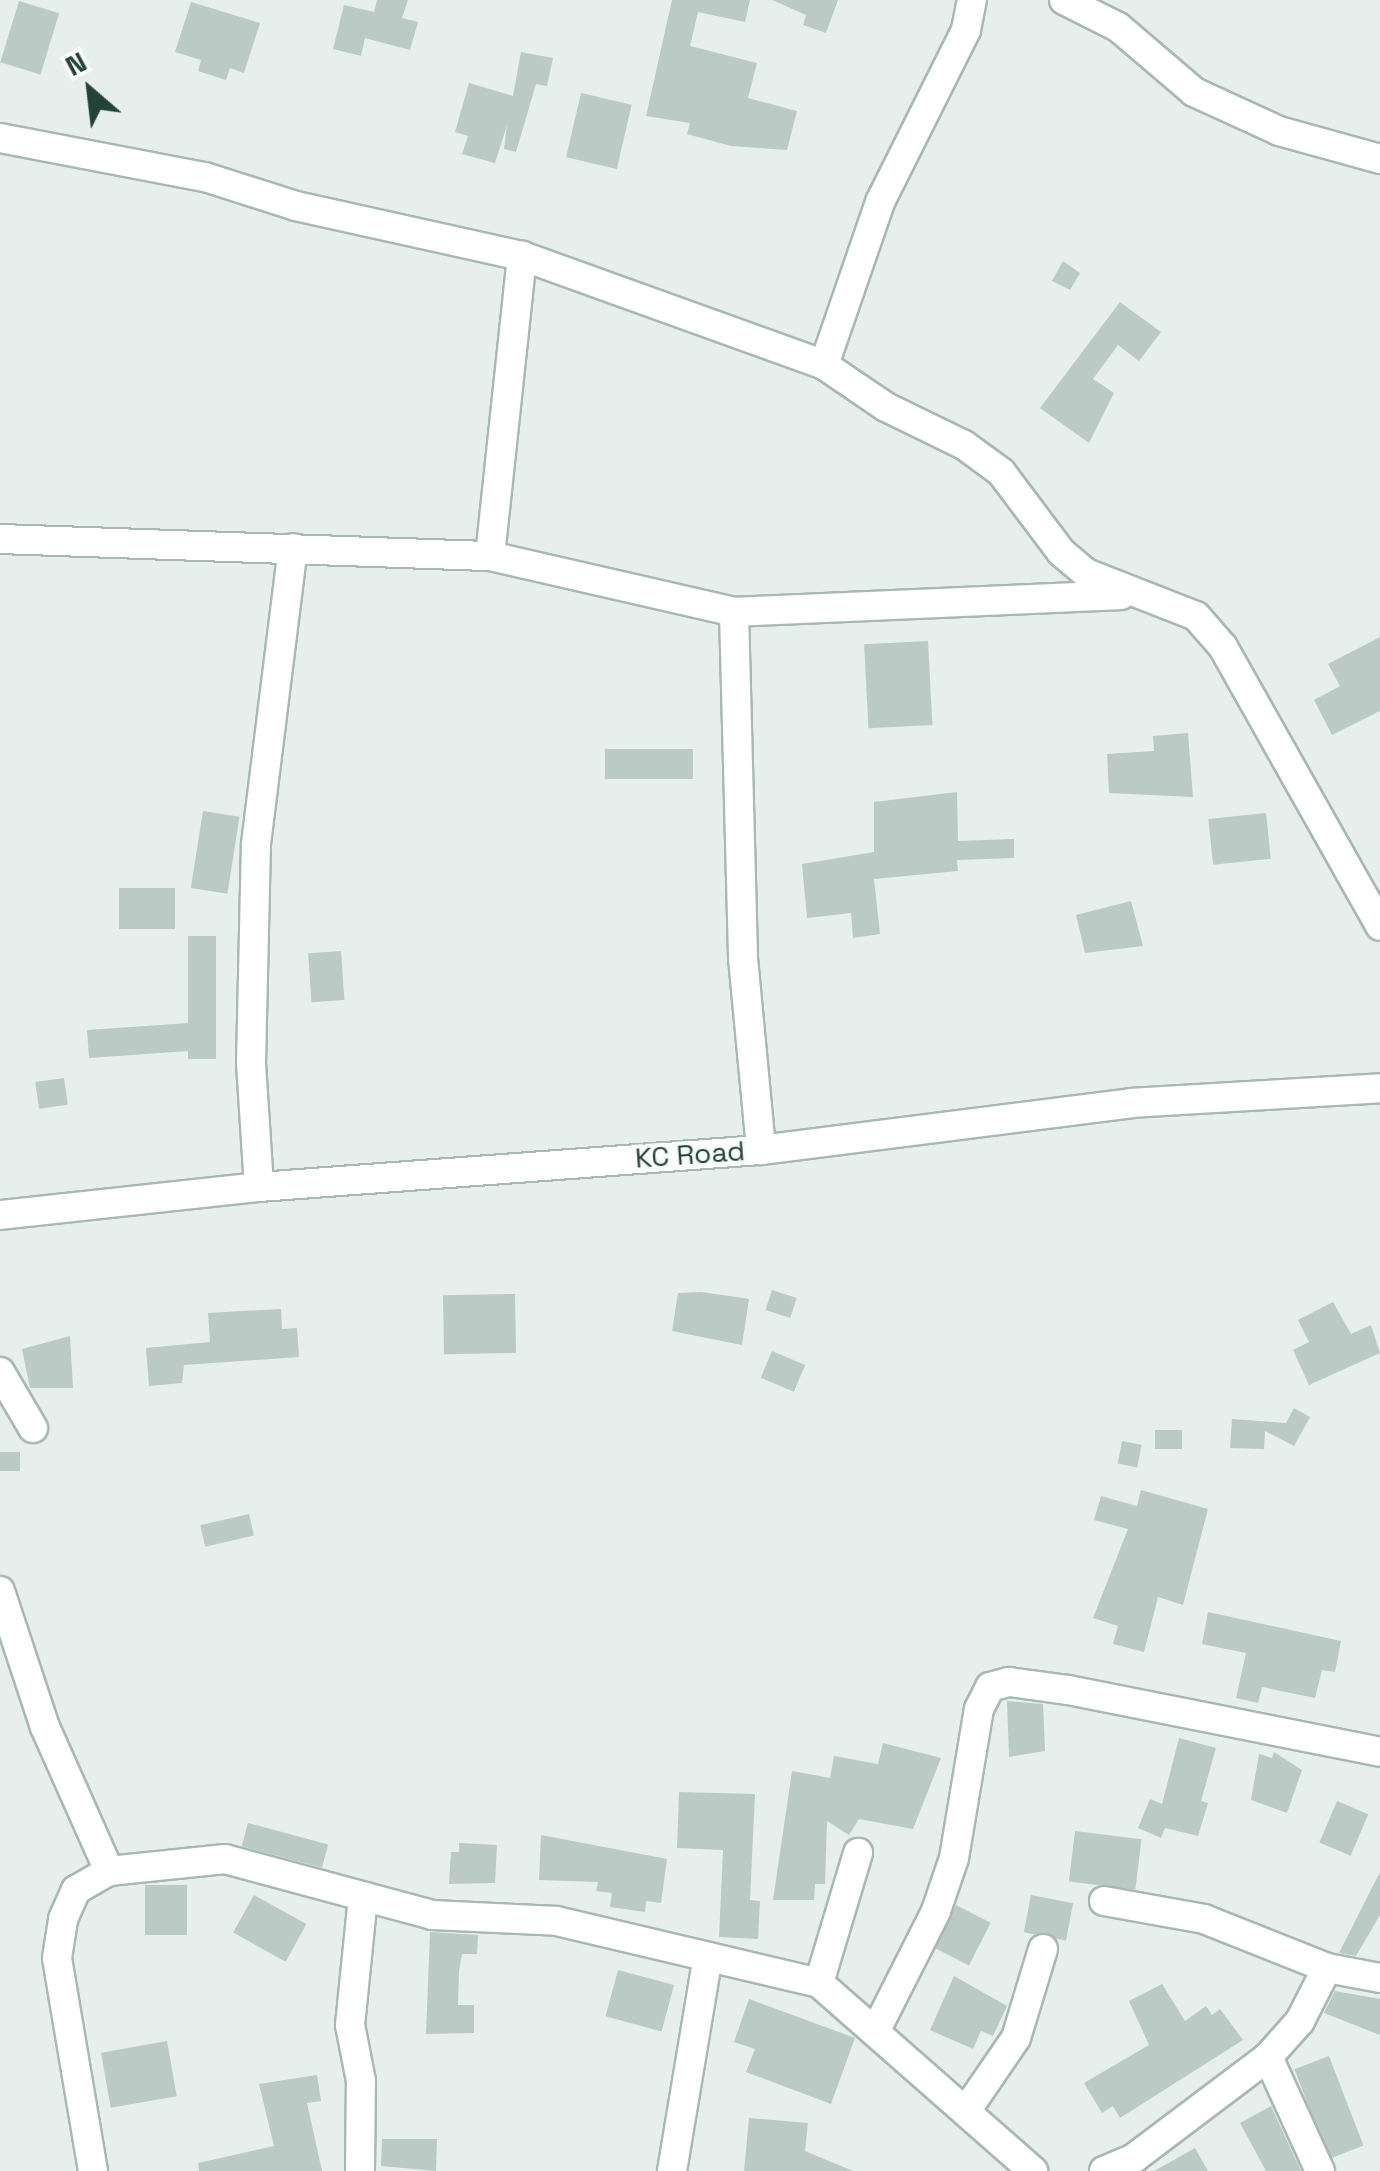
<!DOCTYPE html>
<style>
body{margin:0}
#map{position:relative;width:1380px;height:2171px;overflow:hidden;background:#e6efeb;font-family:"Space Grotesk",sans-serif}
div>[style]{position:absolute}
.building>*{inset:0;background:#bbcac4;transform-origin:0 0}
.roads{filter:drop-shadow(2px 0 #a8b8b2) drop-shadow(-2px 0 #a8b8b2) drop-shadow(0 2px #a8b8b2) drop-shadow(0 -2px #a8b8b2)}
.minor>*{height:28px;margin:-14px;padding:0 14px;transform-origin:14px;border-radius:14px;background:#fff}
span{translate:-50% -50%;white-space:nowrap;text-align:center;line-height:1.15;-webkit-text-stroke:8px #f7fbf9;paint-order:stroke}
.street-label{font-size:28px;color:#24423a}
.north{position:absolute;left:40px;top:40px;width:100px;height:100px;-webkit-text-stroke:8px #f7fbf9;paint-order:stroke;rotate:332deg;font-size:28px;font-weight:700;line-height:40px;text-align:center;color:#24423a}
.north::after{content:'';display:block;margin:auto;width:35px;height:45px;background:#24423a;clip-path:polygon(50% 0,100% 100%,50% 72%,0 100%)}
</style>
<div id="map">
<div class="building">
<div style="clip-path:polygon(377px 0,408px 0,402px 18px,418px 22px,410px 50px,365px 38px,361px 56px,333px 49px,344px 5px,374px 12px)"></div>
<div style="clip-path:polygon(672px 0,750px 0,745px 22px,698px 12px,690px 46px,757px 63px,748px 98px,797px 111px,787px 150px,731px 146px,687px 134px,690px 123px,646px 116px)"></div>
<div style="clip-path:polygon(772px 0,838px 0,826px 33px,803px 25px,806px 15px)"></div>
<div style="left:19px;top:1px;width:42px;height:64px;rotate:17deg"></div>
<div style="clip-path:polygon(191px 2px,260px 23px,244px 73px,230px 68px,226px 80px,198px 71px,201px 60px,175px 52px)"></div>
<div style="clip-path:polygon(521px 52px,553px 58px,547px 86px,536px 84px,516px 152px,504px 149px,507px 125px,495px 163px,462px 154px,468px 136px,455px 132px,469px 83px,513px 96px)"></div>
<div style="left:581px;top:93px;width:52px;height:66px;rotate:13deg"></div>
<div style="clip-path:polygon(1063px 261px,1080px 273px,1070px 290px,1052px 281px)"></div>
<div style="clip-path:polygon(1120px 302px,1161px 332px,1139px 361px,1118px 345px,1093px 379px,1114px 393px,1089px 443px,1040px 408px)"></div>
<div style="clip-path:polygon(1380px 637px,1380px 711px,1332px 735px,1314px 700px,1340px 686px,1328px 664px)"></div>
<div style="left:928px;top:641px;width:84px;height:64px;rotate:87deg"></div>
<div style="clip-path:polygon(1188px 733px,1193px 797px,1109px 793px,1107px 754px,1154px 751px,1153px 736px)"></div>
<div style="left:693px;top:749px;width:30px;height:88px;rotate:90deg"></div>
<div style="clip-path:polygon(957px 792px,958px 841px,1014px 839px,1014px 858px,957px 860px,958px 871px,874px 879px,880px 934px,853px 938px,851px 913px,807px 918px,802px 864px,874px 852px,874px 802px)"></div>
<div style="left:203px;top:811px;width:37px;height:78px;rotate:9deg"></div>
<div style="left:1266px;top:813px;width:46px;height:58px;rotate:84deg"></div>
<div style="left:119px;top:888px;width:56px;height:41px"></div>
<div style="clip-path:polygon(1131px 901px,1143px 946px,1085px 953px,1076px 915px)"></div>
<div style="clip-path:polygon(188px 936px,216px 936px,216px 1059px,188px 1059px,188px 1051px,89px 1058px,87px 1030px,188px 1023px)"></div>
<div style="left:341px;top:951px;width:49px;height:33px;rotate:86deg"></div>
<div style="left:64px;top:1078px;width:27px;height:29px;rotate:82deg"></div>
<div style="left:772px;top:1290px;width:26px;height:21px;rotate:18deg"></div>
<div style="clip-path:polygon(702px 1292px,749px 1299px,742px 1345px,672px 1331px,678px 1293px)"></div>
<div style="left:515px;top:1294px;width:59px;height:72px;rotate:89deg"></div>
<div style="clip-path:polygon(1333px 1302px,1351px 1334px,1371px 1325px,1380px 1353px,1309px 1385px,1293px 1350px,1309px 1342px,1298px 1320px)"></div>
<div style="clip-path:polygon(281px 1309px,282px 1329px,297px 1328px,299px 1357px,184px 1365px,182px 1383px,149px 1386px,146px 1348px,210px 1342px,208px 1313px)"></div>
<div style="clip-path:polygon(70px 1336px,73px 1388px,30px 1388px,22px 1349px)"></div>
<div style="left:772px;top:1351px;width:36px;height:29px;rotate:23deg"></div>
<div style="clip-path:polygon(1294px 1408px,1310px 1417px,1294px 1446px,1265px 1431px,1264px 1449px,1230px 1448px,1232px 1419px,1286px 1423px)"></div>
<div style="left:1182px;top:1430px;width:19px;height:27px;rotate:90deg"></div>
<div style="left:1122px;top:1441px;width:20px;height:23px;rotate:11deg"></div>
<div style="left:0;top:1452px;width:20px;height:19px"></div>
<div style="clip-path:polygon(1141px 1490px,1208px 1509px,1183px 1605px,1158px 1597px,1144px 1652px,1113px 1644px,1118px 1626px,1093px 1618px,1128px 1529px,1094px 1520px,1101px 1496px,1137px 1506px)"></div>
<div style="left:249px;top:1514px;width:22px;height:50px;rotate:77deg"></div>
<div style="clip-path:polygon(1208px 1612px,1341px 1641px,1335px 1672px,1322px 1670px,1315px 1698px,1262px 1687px,1258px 1703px,1236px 1698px,1246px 1653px,1202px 1644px)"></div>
<div style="clip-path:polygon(1007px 1701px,1043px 1704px,1045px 1751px,1009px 1757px)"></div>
<div style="clip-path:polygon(1179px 1738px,1216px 1748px,1201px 1801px,1208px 1803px,1198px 1836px,1165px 1828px,1161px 1838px,1138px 1828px,1150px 1799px,1162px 1804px)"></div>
<div style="clip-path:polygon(883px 1743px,941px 1758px,913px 1829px,859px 1819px,849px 1835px,827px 1821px,825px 1884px,815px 1884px,814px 1900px,773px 1900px,792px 1771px,830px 1778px,834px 1756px,878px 1764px)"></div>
<div style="clip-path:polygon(1274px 1752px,1302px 1770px,1287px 1813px,1251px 1800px,1259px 1754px,1272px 1758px)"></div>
<div style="clip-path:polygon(679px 1792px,755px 1794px,750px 1900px,760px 1901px,758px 1939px,719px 1937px,723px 1850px,677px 1848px)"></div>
<div style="left:1337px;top:1801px;width:34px;height:45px;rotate:23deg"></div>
<div style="left:248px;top:1823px;width:83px;height:24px;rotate:15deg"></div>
<div style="left:1075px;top:1831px;width:67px;height:51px;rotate:7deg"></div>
<div style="clip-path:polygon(541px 1835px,667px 1859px,661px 1903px,646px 1901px,645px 1912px,610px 1907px,612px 1893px,596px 1891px,598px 1882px,539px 1880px)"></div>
<div style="clip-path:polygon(459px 1843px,497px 1845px,495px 1883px,449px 1884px,451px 1852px,459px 1852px)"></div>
<div style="clip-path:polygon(1380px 1872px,1380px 1915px,1356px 1956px,1339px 1953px)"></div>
<div style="left:145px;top:1885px;width:42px;height:50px"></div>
<div style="left:254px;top:1895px;width:60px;height:43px;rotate:29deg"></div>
<div style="left:1031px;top:1895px;width:43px;height:38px;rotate:11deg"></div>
<div style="left:956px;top:1905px;width:39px;height:48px;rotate:27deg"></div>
<div style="clip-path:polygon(430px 1932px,478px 1935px,477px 1954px,462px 1954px,459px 1971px,458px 2005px,474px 2005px,474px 2033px,426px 2034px)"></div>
<div style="left:618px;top:1970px;width:58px;height:48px;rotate:15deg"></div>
<div style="clip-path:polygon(954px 1976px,1007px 2006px,993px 2036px,981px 2031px,973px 2049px,930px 2030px)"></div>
<div style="clip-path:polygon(1162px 1984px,1185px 2021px,1206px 2006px,1212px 2015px,1220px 2009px,1243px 2040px,1120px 2118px,1113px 2106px,1102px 2113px,1084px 2083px,1149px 2045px,1129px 2001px)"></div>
<div style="clip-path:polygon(1335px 1991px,1380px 1999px,1380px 2035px,1324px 2013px)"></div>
<div style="clip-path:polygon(749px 1999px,855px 2038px,831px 2104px,746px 2072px,755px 2049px,734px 2042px)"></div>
<div style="left:167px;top:2041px;width:56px;height:67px;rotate:80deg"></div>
<div style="left:1329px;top:2056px;width:96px;height:37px;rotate:69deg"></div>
<div style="clip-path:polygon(317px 2075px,321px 2101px,307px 2103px,322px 2171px,199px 2171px,198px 2163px,274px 2146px,259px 2084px)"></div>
<div style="clip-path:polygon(1271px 2106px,1301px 2171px,1266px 2171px,1240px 2123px)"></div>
<div style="clip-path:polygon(749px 2118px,808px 2123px,805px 2151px,853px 2171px,744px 2171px)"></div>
<div style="clip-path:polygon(382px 2139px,437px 2139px,436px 2171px,381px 2166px)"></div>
<div style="clip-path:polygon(1195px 2148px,1208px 2171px,1154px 2171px)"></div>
</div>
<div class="roads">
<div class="minor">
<div style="left:1064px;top:0;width:60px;rotate:26.6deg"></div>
<div style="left:1118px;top:27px;width:100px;rotate:40.5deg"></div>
<div style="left:1194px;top:92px;width:94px;rotate:24.6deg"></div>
<div style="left:1279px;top:131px;width:105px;rotate:15.5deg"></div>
<div style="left:0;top:138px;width:209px;rotate:10.8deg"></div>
<div style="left:205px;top:177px;width:96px;rotate:17.7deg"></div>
<div style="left:296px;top:206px;width:231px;rotate:12.5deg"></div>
<div style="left:522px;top:256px;width:321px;rotate:19.8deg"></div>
<div style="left:824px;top:365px;width:75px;rotate:34.1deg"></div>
<div style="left:886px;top:407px;width:87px;rotate:26deg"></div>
<div style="left:964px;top:445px;width:46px;rotate:36.1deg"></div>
<div style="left:1001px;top:472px;width:100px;rotate:53.1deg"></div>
<div style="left:1061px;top:552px;width:33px;rotate:40deg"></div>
<div style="left:1086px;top:573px;width:118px;rotate:21.4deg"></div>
<div style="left:1196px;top:616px;width:41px;rotate:48.9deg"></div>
<div style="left:1223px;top:647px;width:320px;rotate:60.6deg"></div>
<div style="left:824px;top:365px;width:172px;rotate:-71deg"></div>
<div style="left:880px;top:202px;width:192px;rotate:-63.4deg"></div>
<div style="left:966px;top:30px;width:31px;rotate:-79deg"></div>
<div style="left:0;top:539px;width:490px;rotate:2deg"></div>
<div style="left:490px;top:556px;width:250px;rotate:12.9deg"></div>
<div style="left:734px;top:612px;width:387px;rotate:-2.5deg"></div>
<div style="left:490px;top:556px;width:302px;rotate:-83.9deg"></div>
<div style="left:734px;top:612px;width:346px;rotate:88.5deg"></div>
<div style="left:743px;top:958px;width:193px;rotate:84.6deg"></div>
<div style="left:259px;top:1187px;width:124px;rotate:-93.7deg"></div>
<div style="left:251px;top:1063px;width:219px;rotate:-88.7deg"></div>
<div style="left:256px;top:844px;width:298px;rotate:-82.9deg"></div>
<div style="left:0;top:1215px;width:261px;rotate:-6.2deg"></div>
<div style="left:259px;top:1187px;width:503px;rotate:-4.22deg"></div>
<div style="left:761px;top:1150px;width:373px;rotate:-7.2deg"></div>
<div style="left:1131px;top:1103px;width:249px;rotate:-3.4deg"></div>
<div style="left:0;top:1372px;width:65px;rotate:59.5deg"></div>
<div style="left:0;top:1591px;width:143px;rotate:71.7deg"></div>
<div style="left:45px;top:1727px;width:158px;rotate:66deg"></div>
<div style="left:1104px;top:1901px;width:102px;rotate:10.2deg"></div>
<div style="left:1204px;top:1919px;width:132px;rotate:21.7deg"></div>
<div style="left:1327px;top:1968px;width:54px;rotate:10.7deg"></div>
<div style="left:819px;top:1983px;width:136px;rotate:-73.3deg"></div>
<div style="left:877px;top:2028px;width:131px;rotate:-63.2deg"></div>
<div style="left:936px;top:1911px;width:56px;rotate:-71.2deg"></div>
<div style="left:954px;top:1858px;width:151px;rotate:-80.5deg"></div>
<div style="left:979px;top:1709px;width:25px;rotate:-63deg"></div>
<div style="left:990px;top:1687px;width:20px;rotate:-15deg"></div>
<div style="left:1009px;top:1682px;width:60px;rotate:7.7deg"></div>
<div style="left:1068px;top:1690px;width:318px;rotate:11.2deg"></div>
<div style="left:1268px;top:2057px;width:125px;rotate:65.5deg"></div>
<div style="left:966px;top:2111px;width:88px;rotate:-55.6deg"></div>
<div style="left:1016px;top:2038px;width:93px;rotate:-73.1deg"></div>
<div style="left:93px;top:2171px;width:216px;rotate:-99.6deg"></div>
<div style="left:57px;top:1958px;width:39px;rotate:-81deg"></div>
<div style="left:63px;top:1919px;width:32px;rotate:-66deg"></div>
<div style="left:76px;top:1890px;width:38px;rotate:-30deg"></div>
<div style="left:109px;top:1871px;width:117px;rotate:-5.9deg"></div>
<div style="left:225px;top:1859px;width:214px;rotate:15.1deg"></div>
<div style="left:432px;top:1915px;width:125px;rotate:2.7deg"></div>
<div style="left:557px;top:1921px;width:269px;rotate:13.3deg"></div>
<div style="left:819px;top:1983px;width:285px;rotate:41.3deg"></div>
<div style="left:360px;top:2171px;width:90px;rotate:-89.4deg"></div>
<div style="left:361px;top:2081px;width:57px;rotate:-101.1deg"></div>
<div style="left:350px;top:2025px;width:128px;rotate:-84.2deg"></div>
<div style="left:672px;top:2171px;width:217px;rotate:-80.5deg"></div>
<div style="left:1104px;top:2171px;width:33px;rotate:-23deg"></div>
<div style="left:1134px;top:2158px;width:168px;rotate:-37deg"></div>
<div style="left:1268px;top:2057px;width:48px;rotate:-48.4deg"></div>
<div style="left:1300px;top:2021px;width:59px;rotate:-63deg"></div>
</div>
</div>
<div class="street-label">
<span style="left:690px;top:1154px;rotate:-4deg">KC Road</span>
</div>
<div class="north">N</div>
</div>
